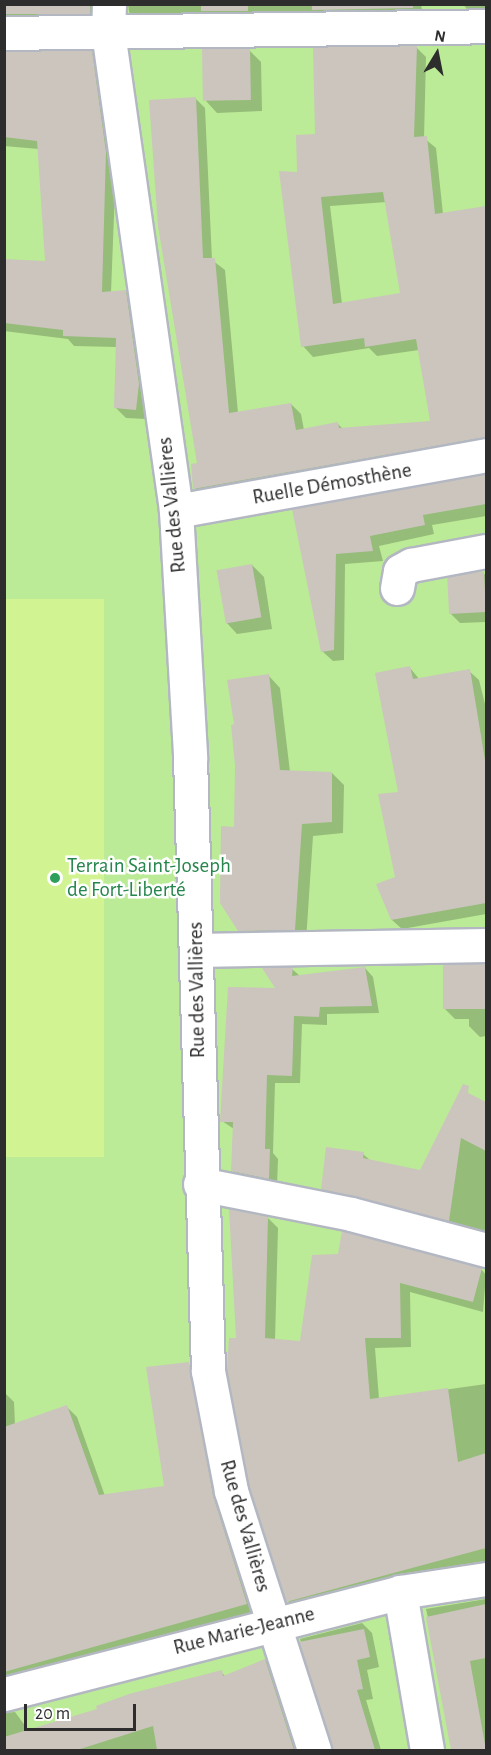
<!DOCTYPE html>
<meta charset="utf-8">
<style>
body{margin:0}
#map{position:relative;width:491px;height:1755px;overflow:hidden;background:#f0e7df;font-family:"Alegreya Sans",sans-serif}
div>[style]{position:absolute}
.green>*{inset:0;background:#bbeb96;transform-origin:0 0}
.pitch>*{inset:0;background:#d2f391;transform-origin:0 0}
.shadow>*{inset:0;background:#0003}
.building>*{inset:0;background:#cbc5bd;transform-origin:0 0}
.roads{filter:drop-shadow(2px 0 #b3b7c2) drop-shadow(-2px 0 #b3b7c2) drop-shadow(0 2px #b3b7c2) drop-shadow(0 -2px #b3b7c2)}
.minor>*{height:33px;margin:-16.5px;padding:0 16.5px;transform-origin:16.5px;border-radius:16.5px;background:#fff}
.dots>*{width:16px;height:16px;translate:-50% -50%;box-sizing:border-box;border:3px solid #fff;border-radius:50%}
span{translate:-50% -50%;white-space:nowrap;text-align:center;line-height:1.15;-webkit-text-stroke:5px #fff;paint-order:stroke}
.street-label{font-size:21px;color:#2d2d2d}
.leisure-label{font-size:21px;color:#27864d}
.left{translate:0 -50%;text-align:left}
.frame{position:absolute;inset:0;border:6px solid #2d2d2d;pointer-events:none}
.north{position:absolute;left:407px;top:24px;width:60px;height:60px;-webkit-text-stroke:4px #fff;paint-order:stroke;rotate:10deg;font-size:16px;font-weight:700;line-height:24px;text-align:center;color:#2d2d2d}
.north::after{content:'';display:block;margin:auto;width:21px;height:27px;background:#2d2d2d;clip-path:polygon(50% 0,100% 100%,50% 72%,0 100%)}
.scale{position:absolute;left:24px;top:1704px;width:112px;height:27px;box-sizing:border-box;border:3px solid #2d2d2d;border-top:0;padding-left:8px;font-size:18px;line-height:21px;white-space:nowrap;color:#2d2d2d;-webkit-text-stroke:4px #fff;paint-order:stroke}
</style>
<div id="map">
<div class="green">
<div style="left:5px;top:5px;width:481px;height:1745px"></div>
</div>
<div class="pitch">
<div style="left:104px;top:599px;width:558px;height:99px;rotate:90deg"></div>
</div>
<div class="shadow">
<div style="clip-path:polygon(4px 4px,103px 4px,100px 23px,4px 27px)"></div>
<div style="clip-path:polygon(128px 4px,421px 4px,423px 18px,139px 22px,129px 12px)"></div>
<div style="clip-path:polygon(463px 4px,486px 4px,486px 18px,473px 17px)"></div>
<div style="clip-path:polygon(evenodd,416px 47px,426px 57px,424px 138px,436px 148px,443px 214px,486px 208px,486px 447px,205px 498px,195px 488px,198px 465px,195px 98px,205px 108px,212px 260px,225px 270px,238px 413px,291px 404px,301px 414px,304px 430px,338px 424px,343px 429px,431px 423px,419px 350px,377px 356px,369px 348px,313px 357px,303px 346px,298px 173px,316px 135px,416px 47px,387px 202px,402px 294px,342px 304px,330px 206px,387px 202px)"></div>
<div style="clip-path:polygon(249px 50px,261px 62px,262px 111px,217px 113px,206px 101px)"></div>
<div style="clip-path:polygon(4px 51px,91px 52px,101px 62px,116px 163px,111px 293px,125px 291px,135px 302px,149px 396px,146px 419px,126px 418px,116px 408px,117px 347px,74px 346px,68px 339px,4px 331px,4px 260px,47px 262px,39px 149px,4px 146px)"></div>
<div style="clip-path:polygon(486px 475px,486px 516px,432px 525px,434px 534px,379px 546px,383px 561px,345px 564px,344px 660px,333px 661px,322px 651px,294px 510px)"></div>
<div style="clip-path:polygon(252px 565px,264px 577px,272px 629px,237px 634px,226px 622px)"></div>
<div style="clip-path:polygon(486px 574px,486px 622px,460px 623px,450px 613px,449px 579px)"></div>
<div style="clip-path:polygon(410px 668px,420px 680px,469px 671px,479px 680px,486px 708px,486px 914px,402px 929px,392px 920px)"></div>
<div style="clip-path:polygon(269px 676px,280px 688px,290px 772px,332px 773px,344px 785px,343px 833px,313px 836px,306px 941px,251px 942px,239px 930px,235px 726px)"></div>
<div style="clip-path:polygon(486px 965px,486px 1036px,480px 1037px,469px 1026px,469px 1019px,455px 1019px,445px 1009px,444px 966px)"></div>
<div style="clip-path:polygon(365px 968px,373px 977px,379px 1013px,327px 1014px,327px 1025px,302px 1024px,300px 1083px,275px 1083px,273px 1153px,278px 1159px,277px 1186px,241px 1179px,232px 1170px,234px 1129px,222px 1121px,277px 989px,292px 969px,300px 976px)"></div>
<div style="clip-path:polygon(461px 1091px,486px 1103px,486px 1238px,333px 1199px,322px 1188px,363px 1154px,371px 1161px,421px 1172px)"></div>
<div style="clip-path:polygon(268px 1218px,278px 1228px,275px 1340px,301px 1342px,313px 1256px,482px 1270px,486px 1275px,483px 1312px,410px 1292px,411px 1347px,375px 1348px,379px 1399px,486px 1384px,486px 1571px,298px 1611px,288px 1601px,237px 1339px)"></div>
<div style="clip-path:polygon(188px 1364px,199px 1374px,257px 1614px,4px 1689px,4px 1392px,14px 1402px,15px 1425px,67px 1407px,77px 1417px,105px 1496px,165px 1487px)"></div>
<div style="clip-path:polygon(486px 1599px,486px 1750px,452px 1750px,438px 1676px,441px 1675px,426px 1609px)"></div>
<div style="clip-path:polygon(362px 1623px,372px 1633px,379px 1667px,367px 1670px,373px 1699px,366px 1700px,381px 1750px,334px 1750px,300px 1639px)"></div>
<div style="clip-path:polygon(265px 1660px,275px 1671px,301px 1750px,4px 1750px,4px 1713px,15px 1712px,29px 1731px,221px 1672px,226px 1677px)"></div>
</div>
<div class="building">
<div style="left:4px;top:4px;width:86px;height:10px"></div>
<div style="left:201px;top:4px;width:47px;height:7px"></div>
<div style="clip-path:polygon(312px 4px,413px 4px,413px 8px,312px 10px)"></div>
<div style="clip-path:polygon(evenodd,417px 46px,414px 137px,427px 136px,435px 214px,486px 206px,486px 437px,193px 489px,191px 464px,197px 463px,158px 226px,149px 100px,196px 97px,203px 258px,215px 258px,229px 413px,291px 403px,296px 430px,338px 422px,339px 428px,430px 421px,416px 339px,365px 347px,364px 338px,301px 347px,279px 171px,297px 172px,296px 135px,315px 134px,313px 47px,417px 46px,383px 192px,400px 293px,333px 304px,321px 197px,383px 192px)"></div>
<div style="left:250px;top:48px;width:52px;height:48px;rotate:89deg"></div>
<div style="clip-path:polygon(92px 50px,106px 152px,102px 292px,126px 290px,139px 384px,136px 410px,114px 408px,116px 338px,63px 336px,63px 330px,4px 323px,4px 259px,45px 261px,37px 141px,4px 137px,4px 52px)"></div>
<div style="clip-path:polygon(486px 474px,486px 504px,423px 515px,425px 525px,370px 536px,373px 551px,336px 554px,334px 650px,321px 652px,292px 509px)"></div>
<div style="left:252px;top:564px;width:54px;height:36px;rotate:80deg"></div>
<div style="left:484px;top:572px;width:40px;height:37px;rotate:87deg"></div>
<div style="clip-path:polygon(410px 666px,413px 679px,470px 669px,486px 766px,486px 903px,391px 920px,376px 884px,395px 877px,378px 794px,398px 792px,375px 673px)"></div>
<div style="clip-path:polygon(269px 674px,280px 770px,332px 772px,332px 822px,302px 824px,295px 930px,238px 931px,220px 903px,220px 895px,221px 826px,234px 827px,235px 766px,231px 725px,234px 724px,227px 680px)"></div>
<div style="left:443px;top:964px;width:43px;height:45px"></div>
<div style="clip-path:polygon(293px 967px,292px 976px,365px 967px,372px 1006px,320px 1007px,319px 1017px,294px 1016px,292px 1076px,267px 1075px,265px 1149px,270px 1149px,269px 1179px,231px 1171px,233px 1122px,220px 1122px,228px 987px,275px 988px,262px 968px)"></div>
<div style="clip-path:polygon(463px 1084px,469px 1086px,468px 1093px,486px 1102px,486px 1151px,461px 1138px,449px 1221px,321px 1189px,326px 1147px,364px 1152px,363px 1158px,420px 1170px)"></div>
<div style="clip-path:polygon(229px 1209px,268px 1217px,265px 1338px,300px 1341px,312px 1255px,338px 1254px,342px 1231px,482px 1268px,473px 1302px,400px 1283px,401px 1338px,365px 1338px,370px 1399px,448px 1388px,458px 1462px,486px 1453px,486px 1548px,286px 1602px,249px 1486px,227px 1369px,229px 1338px,236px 1338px)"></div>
<div style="clip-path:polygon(189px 1362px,213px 1495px,247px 1604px,4px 1672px,4px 1427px,67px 1405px,99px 1495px,164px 1486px,146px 1367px)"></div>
<div style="clip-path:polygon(486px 1604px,486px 1658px,470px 1661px,486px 1750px,451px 1750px,426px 1617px)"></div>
<div style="clip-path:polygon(364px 1629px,370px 1657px,357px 1660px,363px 1689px,357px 1690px,375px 1750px,332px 1750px,299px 1642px)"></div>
<div style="clip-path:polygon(265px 1659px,294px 1750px,157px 1750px,153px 1726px,77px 1750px,4px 1750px,4px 1737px,97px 1709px,96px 1706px,129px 1694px,222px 1670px,223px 1676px)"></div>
</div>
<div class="roads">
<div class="minor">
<div style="left:109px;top:4px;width:28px;rotate:92deg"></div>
<div style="left:108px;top:32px;width:484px;rotate:81.9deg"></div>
<div style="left:176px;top:511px;width:246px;rotate:86.7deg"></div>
<div style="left:190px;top:757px;width:614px;rotate:88.32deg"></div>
<div style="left:208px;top:1371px;width:122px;rotate:79.1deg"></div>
<div style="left:231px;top:1491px;width:272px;rotate:72.2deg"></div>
<div style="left:4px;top:33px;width:482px;rotate:-0.8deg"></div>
<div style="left:176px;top:511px;width:315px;rotate:-10.2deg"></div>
<div style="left:397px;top:588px;width:17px;rotate:-80deg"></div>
<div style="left:400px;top:571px;width:13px;rotate:-29deg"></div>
<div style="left:411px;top:565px;width:76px;rotate:-10.6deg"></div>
<div style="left:196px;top:950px;width:290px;rotate:-1deg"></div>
<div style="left:200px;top:1184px;width:154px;rotate:11.2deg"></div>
<div style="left:351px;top:1214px;width:140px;rotate:14.9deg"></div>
<div style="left:400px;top:1592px;width:160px;rotate:80.3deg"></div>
<div style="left:4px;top:1694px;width:409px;rotate:-14.4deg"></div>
<div style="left:400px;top:1592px;width:87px;rotate:-8.6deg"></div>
</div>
</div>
<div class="dots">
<div style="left:55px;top:878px;background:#2e9e5b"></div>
</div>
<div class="street-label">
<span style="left:332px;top:484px;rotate:-10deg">Ruelle Démosthène</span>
<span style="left:172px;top:505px;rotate:-96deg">Rue des Vallières</span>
<span style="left:197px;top:990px;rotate:-91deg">Rue des Vallières</span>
<span style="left:245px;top:1526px;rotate:74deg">Rue des Vallières</span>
<span style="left:244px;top:1631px;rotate:-14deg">Rue Marie-Jeanne</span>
</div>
<div class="leisure-label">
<span class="left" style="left:67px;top:878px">Terrain Saint-Joseph<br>de Fort-Liberté</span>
</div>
<div class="frame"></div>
<div class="north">N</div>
<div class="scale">20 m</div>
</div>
